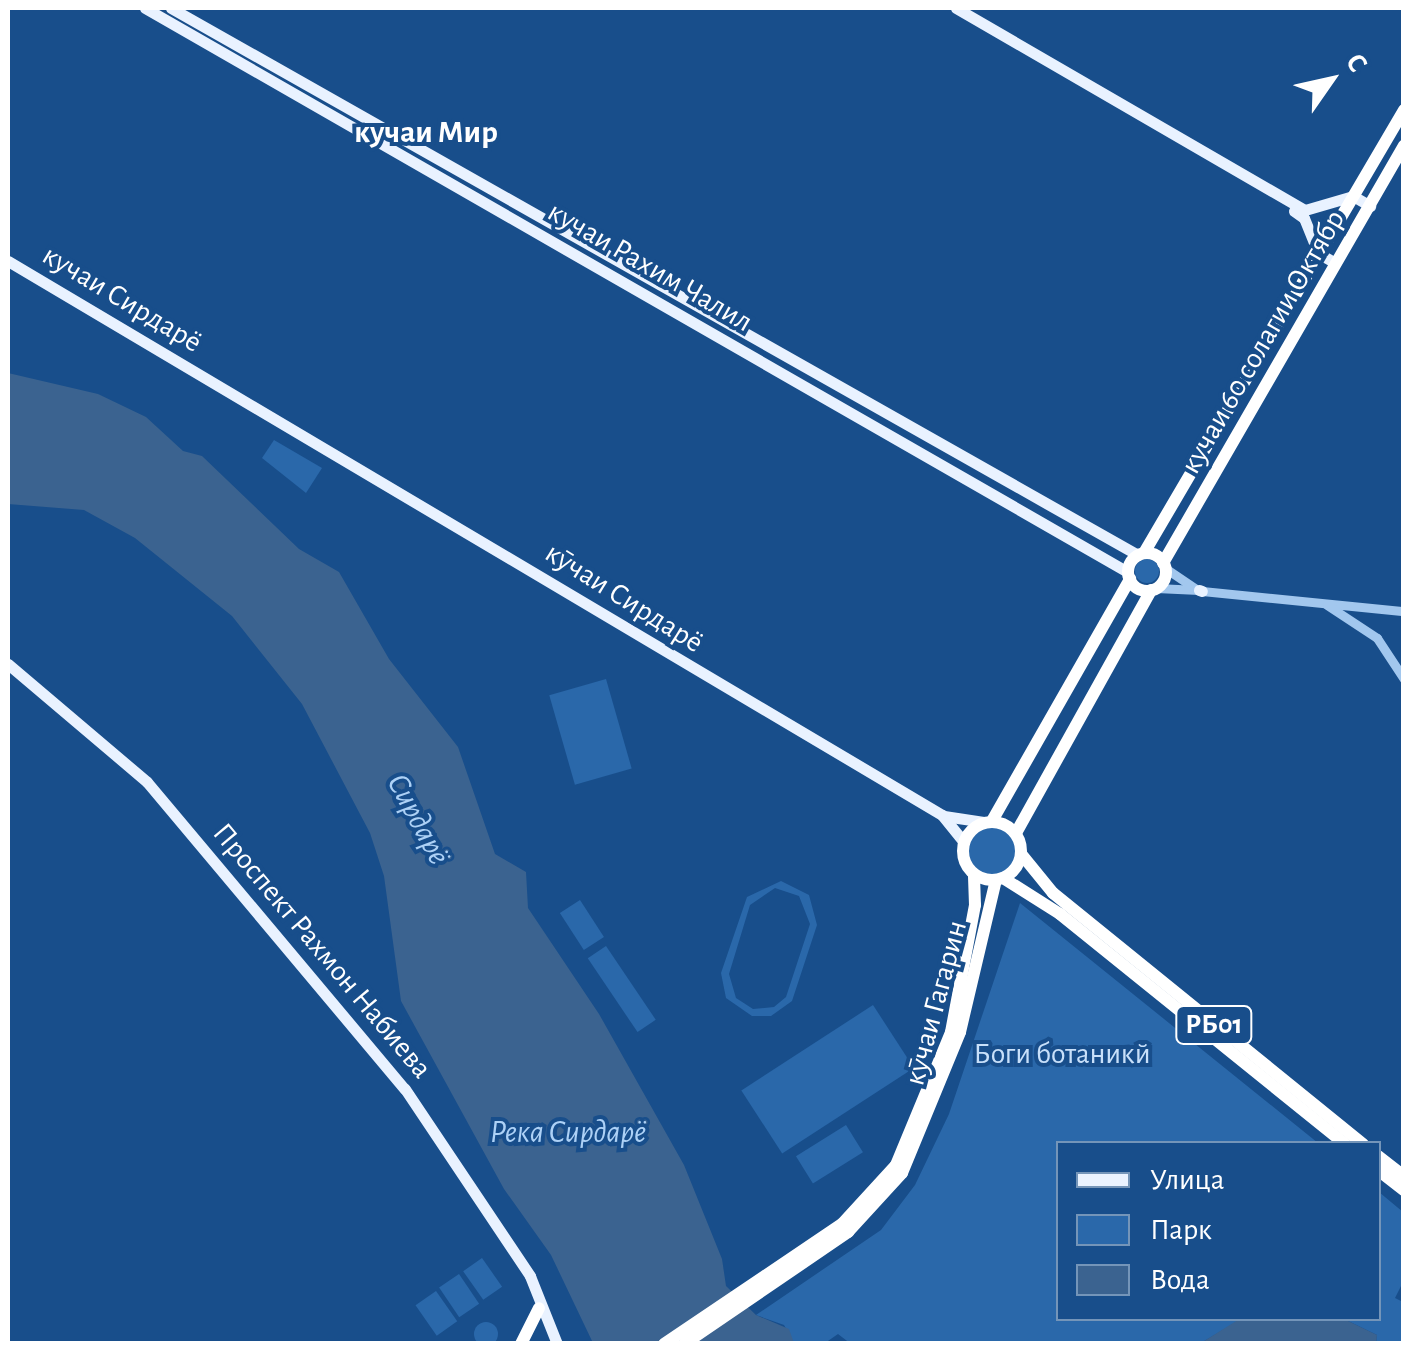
<!DOCTYPE html>
<meta charset="utf-8">
<style>
body{margin:0}
#map{position:relative;width:1411px;height:1351px;overflow:hidden;background:#184e8b;font-family:"Alegreya Sans",sans-serif}
div>[style]{position:absolute}
.green>*{inset:0;background:#2a68aa;transform-origin:0 0}
.round{border-radius:50%}
.water>*{inset:0;background:#3b6390}
.minor>*{height:9px;margin:-4.5px;padding:0 4.5px;transform-origin:4.5px;border-radius:4.5px;background:#a2c7ee}
.major>*{height:11px;margin:-5.5px;padding:0 5.5px;transform-origin:5.5px;border-radius:5.5px;background:#e9f2ff}
.highway>*{height:12px;margin:-6px;padding:0 6px;transform-origin:6px;border-radius:6px;background:#fff}
.highway>.ring{margin:-6px;padding:0;box-sizing:content-box;background:none;border:12px solid #fff;border-radius:50%}
span{translate:-50% -50%;white-space:nowrap;text-align:center;line-height:1.15;-webkit-text-stroke:8px #184e8b;paint-order:stroke}
.shield-label span{padding:2px 8px;background:#184e8b;border:2px solid;border-radius:8px;-webkit-text-stroke-width:0}
.shield-label{font-size:28px;color:#fff;font-weight:700}
.street-label{font-size:30px;color:#fff}
.park-label{font-size:30px;color:#c8e0fa}
.neighbourhood-label{font-size:32px;color:#fff;font-weight:700}
.water-label{font-size:32px;color:#add1f6;font-style:italic}
.frame{position:absolute;inset:0;border:10px solid #fff;pointer-events:none}
.legend{position:absolute;left:1056px;top:1141px;width:325px;height:180px;box-sizing:border-box;background:#184e8b;border:2px solid #7495b9;margin:0;padding:12px 18px;list-style:none;font-size:30px;color:#fff}
.legend li{display:flex;align-items:center;gap:20px;height:50px}
.legend b{width:50px;border:2px solid #7495b9}
.north{position:absolute;left:1281px;top:30px;width:100px;height:100px;-webkit-text-stroke:8px #184e8b;paint-order:stroke;rotate:56deg;font-size:28px;font-weight:700;line-height:40px;text-align:center;color:#fff}
.north::after{content:'';display:block;margin:auto;width:35px;height:45px;background:#fff;clip-path:polygon(50% 0,100% 100%,50% 72%,0 100%)}
</style>
<div id="map">
<div class="green">
<div style="clip-path:polygon(274px 440px,322px 468px,306px 493px,262px 458px)"></div>
<div class="round" style="left:1135px;top:559px;width:24px;height:24px"></div>
<div style="left:606px;top:679px;width:93px;height:59px;rotate:74deg"></div>
<div class="round" style="left:967px;top:826px;width:50px;height:50px"></div>
<div style="clip-path:polygon(evenodd,781px 881px,809px 895px,817px 925px,792px 1001px,771px 1016px,752px 1016px,726px 998px,721px 973px,747px 897px,781px 881px,775px 888px,799px 896px,810px 924px,786px 997px,774px 1007px,753px 1009px,736px 998px,729px 974px,750px 905px,775px 888px)"></div>
<div style="left:580px;top:900px;width:44px;height:24px;rotate:57deg"></div>
<div style="clip-path:polygon(1020px 903px,1318px 1143px,1058px 1144px,1058px 1318px,1241px 1319px,1201px 1343px,851px 1344px,838px 1334px,825px 1343px,794px 1343px,784px 1325px,756px 1315px,881px 1230px,915px 1185px,949px 1114px)"></div>
<div style="left:606px;top:946px;width:89px;height:22px;rotate:56deg"></div>
<div style="left:873px;top:1005px;width:75px;height:157px;rotate:57deg"></div>
<div style="left:846px;top:1125px;width:32px;height:59px;rotate:58deg"></div>
<div style="clip-path:polygon(1379px 1192px,1403px 1212px,1403px 1282px,1395px 1298px,1403px 1302px,1403px 1343px,1376px 1343px,1377px 1335px,1344px 1319px,1378px 1318px)"></div>
<div style="left:482px;top:1258px;width:35px;height:23px;rotate:55deg"></div>
<div style="left:459px;top:1274px;width:36px;height:24px;rotate:56deg"></div>
<div style="left:436px;top:1291px;width:37px;height:25px;rotate:55deg"></div>
<div class="round" style="left:474px;top:1322px;width:24px;height:24px"></div>
</div>
<div class="water">
<div style="clip-path:polygon(8px 373px,98px 394px,146px 417px,183px 451px,202px 456px,299px 549px,339px 572px,389px 659px,458px 747px,495px 854px,526px 872px,528px 908px,599px 1014px,684px 1165px,722px 1259px,726px 1286px,756px 1315px,789px 1329px,794px 1343px,593px 1343px,551px 1255px,504px 1189px,401px 1001px,384px 876px,370px 833px,302px 704px,232px 616px,135px 538px,84px 510px,8px 504px)"></div>
<div style="clip-path:polygon(1241px 1318px,1344px 1319px,1377px 1335px,1376px 1344px,1201px 1343px)"></div>
</div>
<div class="minor">
<div style="left:1165px;top:568px;width:37px;rotate:34deg"></div>
<div style="left:1156px;top:588px;width:43px;rotate:2.7deg"></div>
<div style="left:1202px;top:591px;width:203px;rotate:5.7deg"></div>
<div style="left:1327px;top:605px;width:60px;rotate:33.4deg"></div>
<div style="left:1377px;top:638px;width:49px;rotate:56.6deg"></div>
</div>
<div class="major">
<div style="left:145px;top:8px;width:1133px;rotate:29.85deg"></div>
<div style="left:171px;top:8px;width:1111px;rotate:29.5deg"></div>
<div style="left:956px;top:8px;width:403px;rotate:30.1deg"></div>
<div style="left:1305px;top:210px;width:50px;rotate:-16.3deg"></div>
<div style="left:1353px;top:196px;width:20px;rotate:30deg"></div>
<div style="left:1294px;top:211px;width:12px;rotate:35deg"></div>
<div style="left:1304px;top:218px;width:38px;rotate:68deg"></div>
<div style="left:1318px;top:253px;width:20px;rotate:30deg"></div>
<div style="left:8px;top:261px;width:1086px;rotate:30.67deg"></div>
<div style="left:942px;top:815px;width:35px;rotate:51deg"></div>
<div style="left:1199px;top:590px;width:3px;rotate:18deg"></div>
<div style="left:8px;top:664px;width:182px;rotate:40.3deg"></div>
<div style="left:147px;top:782px;width:401px;rotate:50deg"></div>
<div style="left:405px;top:1089px;width:225px;rotate:56.2deg"></div>
<div style="left:530px;top:1276px;width:73px;rotate:68.3deg"></div>
<div style="left:944px;top:816px;width:40px;rotate:8.5deg"></div>
</div>
<div class="highway">
<div style="left:1144px;top:553px;width:514px;rotate:-59.59deg"></div>
<div class="ring" style="left:1128px;top:553px;width:26px;height:26px"></div>
<div style="left:1163px;top:563px;width:482px;rotate:-60deg"></div>
<div style="left:992px;top:821px;width:279px;rotate:-60.3deg"></div>
<div class="ring" style="left:963px;top:822px;width:46px;height:46px"></div>
<div style="left:1016px;top:833px;width:278px;rotate:-60.9deg"></div>
<div style="left:1022px;top:855px;width:49px;rotate:50.8deg"></div>
<div style="left:1053px;top:893px;width:399px;rotate:39deg"></div>
<div style="left:1003px;top:878px;width:67px;rotate:32.3deg"></div>
<div style="left:1060px;top:914px;width:366px;rotate:38.9deg"></div>
<div style="left:1378px;top:1156px;width:33px;rotate:38deg"></div>
<div style="left:1378px;top:1170px;width:33px;rotate:38deg"></div>
<div style="left:521px;top:1344px;width:40px;rotate:-63.4deg"></div>
<div style="left:664px;top:1344px;width:215px;rotate:-34deg"></div>
<div style="left:842px;top:1224px;width:80px;rotate:-47.5deg"></div>
<div style="left:896px;top:1165px;width:144px;rotate:-67.5deg"></div>
<div style="left:951px;top:1032px;width:129px;rotate:-79.3deg"></div>
<div style="left:975px;top:905px;width:31px;rotate:-92deg"></div>
<div style="left:684px;top:1344px;width:199px;rotate:-34.3deg"></div>
<div style="left:848px;top:1232px;width:80px;rotate:-47.5deg"></div>
<div style="left:902px;top:1173px;width:152px;rotate:-67.6deg"></div>
<div style="left:960px;top:1032px;width:156px;rotate:-76.7deg"></div>
</div>
<div class="shield-label">
<span style="left:1214px;top:1025px">РБ01</span>
</div>
<div class="street-label">
<span style="left:650px;top:267px;rotate:30deg">кучаи Рахим Чалил</span>
<span style="left:122px;top:299px;rotate:31deg">кучаи Сирдарё</span>
<span style="left:1263px;top:342px;rotate:-60deg">кучаи 60 солагии Октябр</span>
<span style="left:624px;top:598px;rotate:32deg">кӯчаи Сирдарё</span>
<span style="left:322px;top:951px;rotate:50deg">Проспект Рахмон Набиева</span>
<span style="left:936px;top:1003px;rotate:-75deg">кӯчаи Гагарин</span>
</div>
<div class="park-label">
<span style="left:1062px;top:1054px">Боги ботаникй</span>
</div>
<div class="neighbourhood-label">
<span style="left:426px;top:132px">кучаи Мир</span>
</div>
<div class="water-label">
<span style="left:418px;top:819px;rotate:62deg">Сирдарё</span>
<span style="left:568px;top:1132px">Река Сирдарё</span>
</div>
<div class="frame"></div>
<ul class="legend">
<li><b style="height:12px;background:#e9f2ff"></b>Улица</li>
<li><b style="height:28px;background:#2a68aa"></b>Парк</li>
<li><b style="height:28px;background:#3b6390"></b>Вода</li>
</ul>
<div class="north">С</div>
</div>
